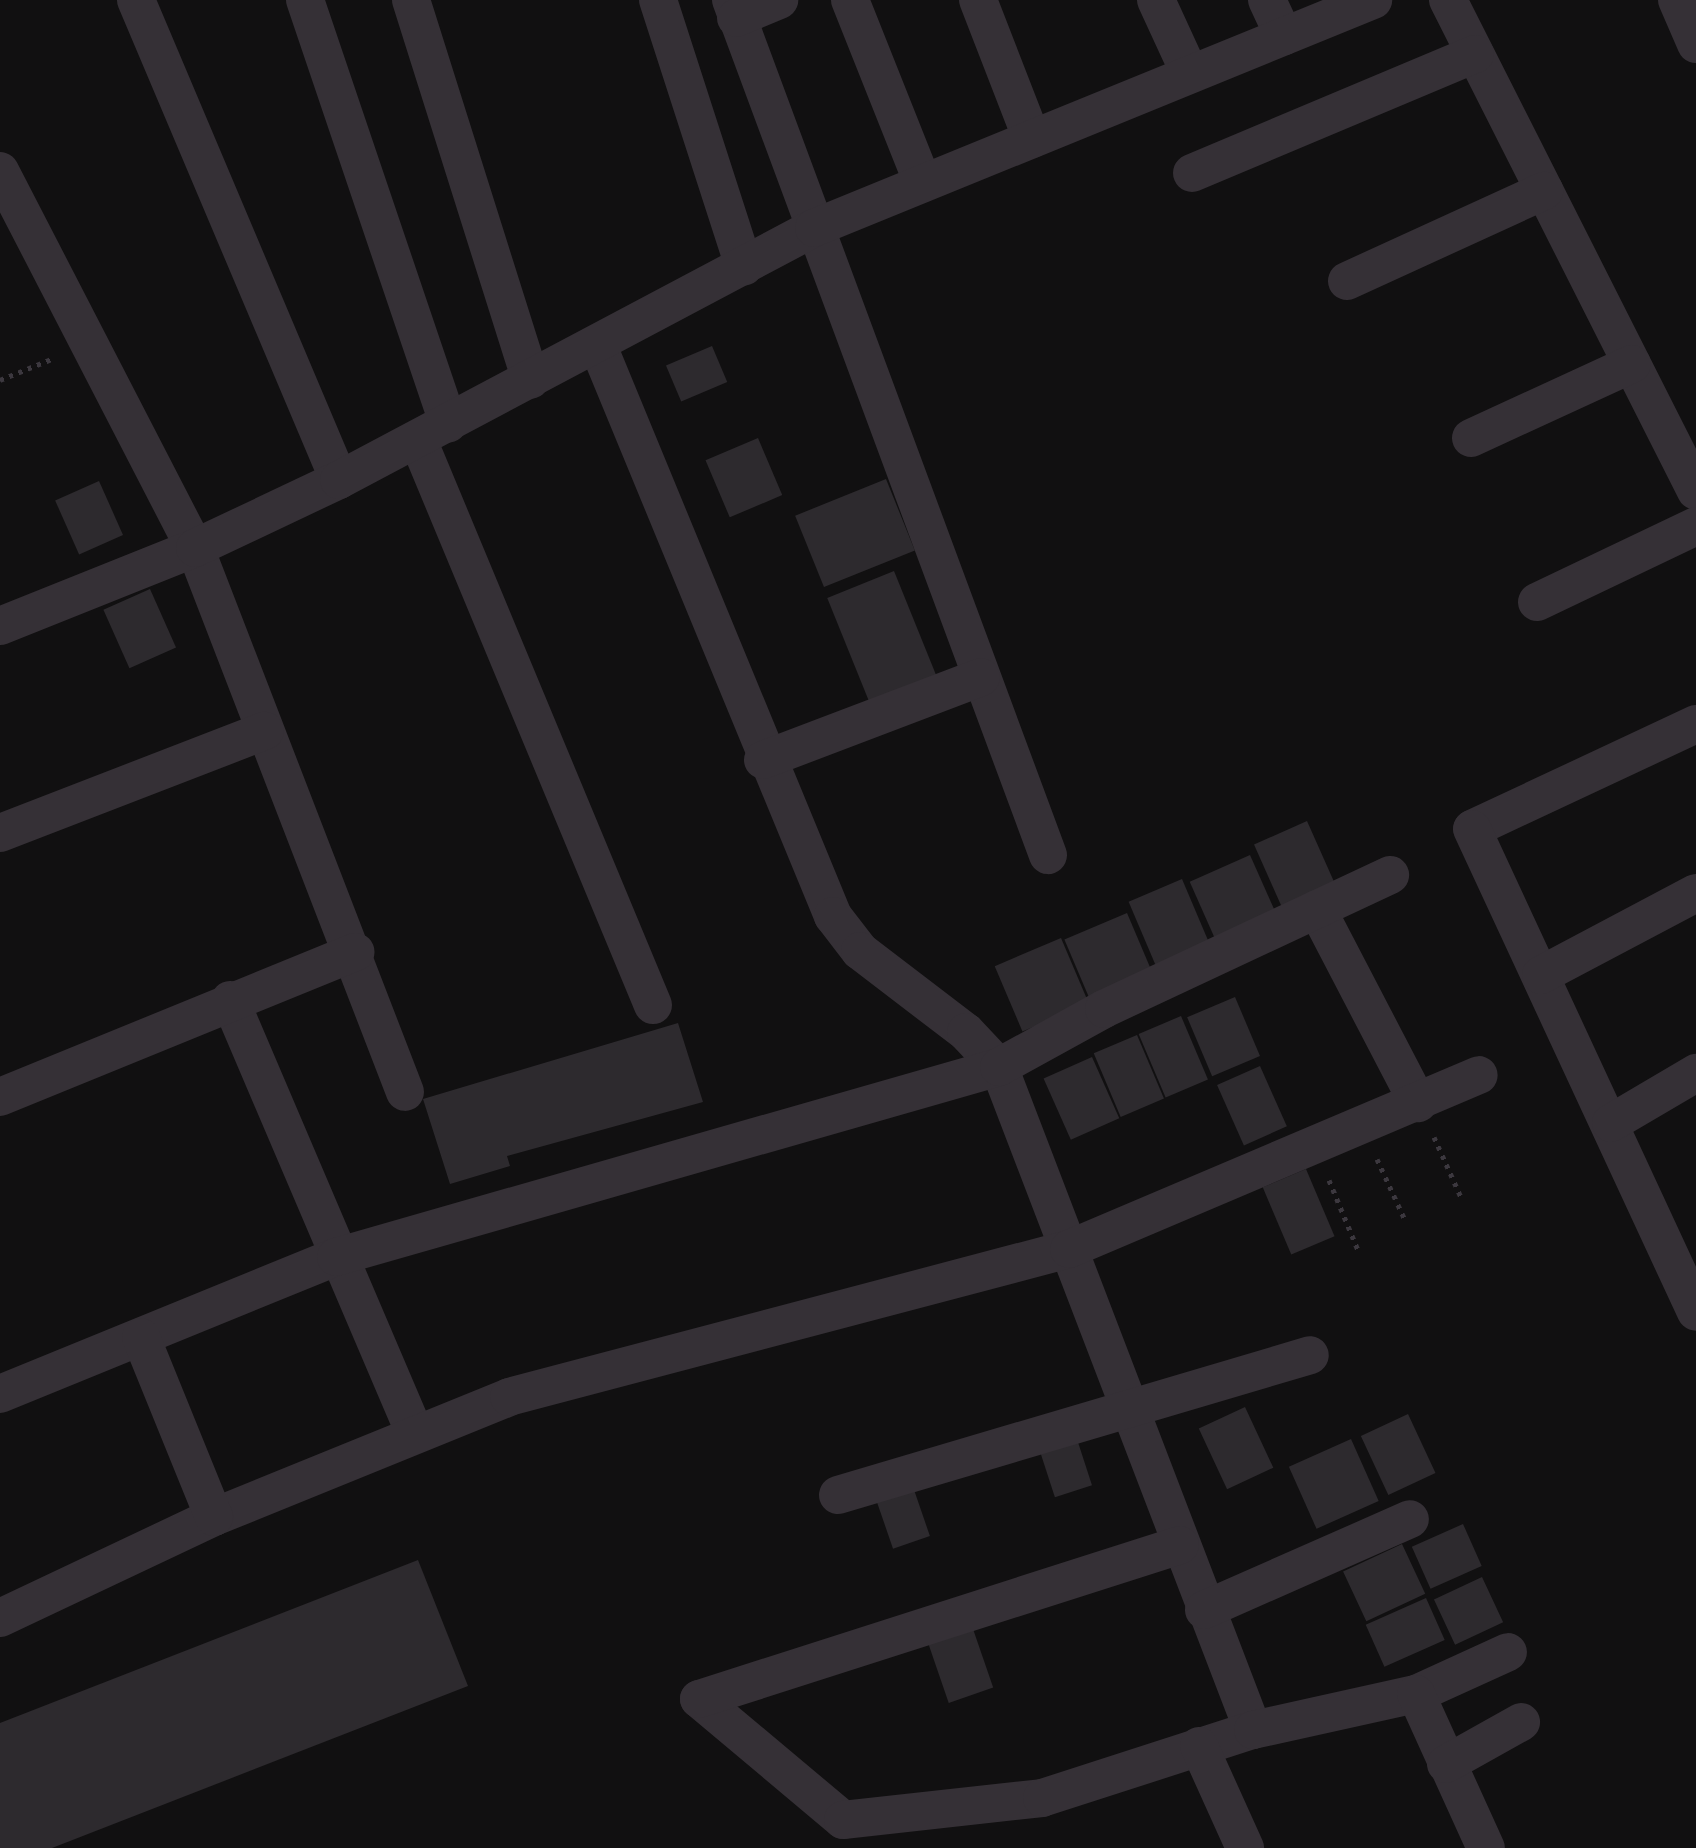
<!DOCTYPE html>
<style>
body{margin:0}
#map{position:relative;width:1696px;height:1848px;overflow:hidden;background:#111011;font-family:"Asap Condensed",sans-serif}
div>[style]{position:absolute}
.building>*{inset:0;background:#2d2a2e;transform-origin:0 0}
.path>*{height:5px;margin-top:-2.5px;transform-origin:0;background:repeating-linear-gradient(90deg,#3c383f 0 4px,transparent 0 10px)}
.street>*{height:38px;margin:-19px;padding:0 19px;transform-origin:19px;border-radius:19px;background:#353036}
span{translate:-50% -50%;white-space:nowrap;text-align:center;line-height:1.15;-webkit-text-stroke:6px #0c0b0c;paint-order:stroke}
</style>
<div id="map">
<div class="building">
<div style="left:712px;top:346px;width:39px;height:50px;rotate:67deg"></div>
<div style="left:758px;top:438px;width:62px;height:57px;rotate:67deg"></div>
<div style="left:886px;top:479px;width:77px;height:98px;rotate:68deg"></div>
<div style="left:99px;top:481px;width:59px;height:48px;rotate:66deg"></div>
<div style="left:894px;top:571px;width:112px;height:72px;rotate:68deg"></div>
<div style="left:150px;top:589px;width:64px;height:51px;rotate:66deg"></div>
<div style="left:1307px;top:821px;width:70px;height:58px;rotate:66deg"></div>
<div style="left:1250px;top:855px;width:69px;height:66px;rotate:66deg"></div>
<div style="left:1182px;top:879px;width:76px;height:58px;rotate:67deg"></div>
<div style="left:1127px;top:913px;width:69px;height:68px;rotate:67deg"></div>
<div style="left:1061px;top:938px;width:71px;height:72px;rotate:67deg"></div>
<div style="left:1235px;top:997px;width:64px;height:52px;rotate:67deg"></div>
<div style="left:1181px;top:1016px;width:69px;height:46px;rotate:67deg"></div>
<div style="clip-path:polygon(678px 1023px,703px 1102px,507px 1156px,510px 1166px,450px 1184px,423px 1099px)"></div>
<div style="left:1137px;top:1035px;width:69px;height:47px;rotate:67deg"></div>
<div style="left:1092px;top:1057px;width:67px;height:53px;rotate:66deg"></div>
<div style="left:1260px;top:1066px;width:66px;height:47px;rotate:66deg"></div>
<div style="left:1306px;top:1169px;width:73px;height:47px;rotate:67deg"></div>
<div style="left:1245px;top:1407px;width:67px;height:51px;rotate:65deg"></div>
<div style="left:1408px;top:1414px;width:65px;height:52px;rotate:65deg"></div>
<div style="left:1075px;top:1433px;width:55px;height:39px;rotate:72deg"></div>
<div style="left:1351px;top:1439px;width:68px;height:68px;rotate:66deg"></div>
<div style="left:912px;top:1484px;width:55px;height:39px;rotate:71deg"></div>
<div style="left:1463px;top:1524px;width:46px;height:56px;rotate:66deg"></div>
<div style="left:1402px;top:1544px;width:55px;height:65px;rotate:65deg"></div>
<div style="clip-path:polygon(418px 1560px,468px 1686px,52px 1848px,0 1848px,0 1723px)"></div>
<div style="left:1482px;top:1577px;width:50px;height:53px;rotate:65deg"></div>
<div style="left:1426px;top:1598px;width:46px;height:66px;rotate:66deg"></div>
<div style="left:973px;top:1629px;width:62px;height:47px;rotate:71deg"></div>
</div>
<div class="path">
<div style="left:0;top:380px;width:58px;rotate:-22.2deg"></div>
<div style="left:1434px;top:1137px;width:66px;rotate:65.8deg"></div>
<div style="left:1377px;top:1159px;width:69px;rotate:65.3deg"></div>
<div style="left:1329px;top:1180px;width:76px;rotate:67.5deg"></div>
</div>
<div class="street">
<div style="left:136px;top:0;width:521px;rotate:67.08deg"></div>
<div style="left:305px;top:0;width:447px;rotate:71.3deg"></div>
<div style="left:411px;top:0;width:398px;rotate:72.5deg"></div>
<div style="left:658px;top:0;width:280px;rotate:72.1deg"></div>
<div style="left:731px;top:0;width:912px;rotate:69.66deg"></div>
<div style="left:850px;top:0;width:197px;rotate:68.3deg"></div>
<div style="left:978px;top:0;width:149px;rotate:68.8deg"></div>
<div style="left:1156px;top:0;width:81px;rotate:65.3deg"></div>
<div style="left:1267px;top:0;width:40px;rotate:65deg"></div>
<div style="left:1448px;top:0;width:550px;rotate:63.2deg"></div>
<div style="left:1677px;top:0;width:48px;rotate:66.6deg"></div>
<div style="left:736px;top:18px;width:47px;rotate:-22.7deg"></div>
<div style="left:0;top:171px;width:424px;rotate:62.7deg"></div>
<div style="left:195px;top:548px;width:583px;rotate:68.89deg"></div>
<div style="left:1192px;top:173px;width:307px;rotate:-22.8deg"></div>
<div style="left:1347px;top:281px;width:217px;rotate:-24.6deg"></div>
<div style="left:598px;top:346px;width:617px;rotate:67.59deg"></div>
<div style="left:833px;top:916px;width:44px;rotate:52.4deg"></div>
<div style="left:860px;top:951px;width:133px;rotate:37.4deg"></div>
<div style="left:966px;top:1032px;width:48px;rotate:46.7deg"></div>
<div style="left:999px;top:1067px;width:710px;rotate:69.04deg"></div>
<div style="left:1471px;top:438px;width:177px;rotate:-24.7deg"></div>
<div style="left:418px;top:440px;width:612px;rotate:67.42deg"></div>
<div style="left:1537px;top:602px;width:176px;rotate:-25.5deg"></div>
<div style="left:0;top:626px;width:210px;rotate:-21.8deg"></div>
<div style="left:195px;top:548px;width:159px;rotate:-25.3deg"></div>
<div style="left:339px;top:480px;width:538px;rotate:-27.95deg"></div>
<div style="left:814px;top:228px;width:604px;rotate:-22.19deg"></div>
<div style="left:1696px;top:724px;width:247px;rotate:154.9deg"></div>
<div style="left:1472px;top:829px;width:532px;rotate:65.12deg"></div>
<div style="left:763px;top:760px;width:233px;rotate:-20.8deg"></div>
<div style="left:0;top:833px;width:284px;rotate:-21.1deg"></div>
<div style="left:1317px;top:909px;width:219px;rotate:62.5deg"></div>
<div style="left:1541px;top:975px;width:175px;rotate:-27.9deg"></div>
<div style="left:230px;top:1000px;width:467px;rotate:66.9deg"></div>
<div style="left:0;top:1097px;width:384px;rotate:-22.2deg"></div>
<div style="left:1611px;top:1123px;width:99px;rotate:-30.5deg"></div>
<div style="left:0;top:1394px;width:363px;rotate:-22.2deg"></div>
<div style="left:336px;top:1257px;width:690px;rotate:-15.99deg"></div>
<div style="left:999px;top:1067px;width:120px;rotate:-28.9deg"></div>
<div style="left:1104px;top:1009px;width:316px;rotate:-25.1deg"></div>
<div style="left:838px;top:1495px;width:492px;rotate:-16.5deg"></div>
<div style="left:214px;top:1517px;width:318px;rotate:-22.1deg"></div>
<div style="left:509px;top:1397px;width:579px;rotate:-14.8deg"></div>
<div style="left:1069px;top:1249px;width:445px;rotate:-23deg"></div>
<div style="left:1204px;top:1610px;width:225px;rotate:-23.8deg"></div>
<div style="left:0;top:1618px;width:237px;rotate:-25.3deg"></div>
<div style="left:214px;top:1517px;width:194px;rotate:-112.1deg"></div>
<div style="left:1416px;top:1694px;width:101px;rotate:-24.5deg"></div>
<div style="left:699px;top:1699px;width:188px;rotate:40deg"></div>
<div style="left:843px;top:1820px;width:200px;rotate:-6.3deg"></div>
<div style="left:1042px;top:1798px;width:222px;rotate:-17.9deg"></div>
<div style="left:1253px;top:1730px;width:167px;rotate:-12.5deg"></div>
<div style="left:1416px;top:1694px;width:169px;rotate:65.6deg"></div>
<div style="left:699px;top:1699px;width:505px;rotate:-17.75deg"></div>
<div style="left:1199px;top:1746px;width:112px;rotate:65.7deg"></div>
<div style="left:1446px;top:1764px;width:86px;rotate:-29.2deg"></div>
</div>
</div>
